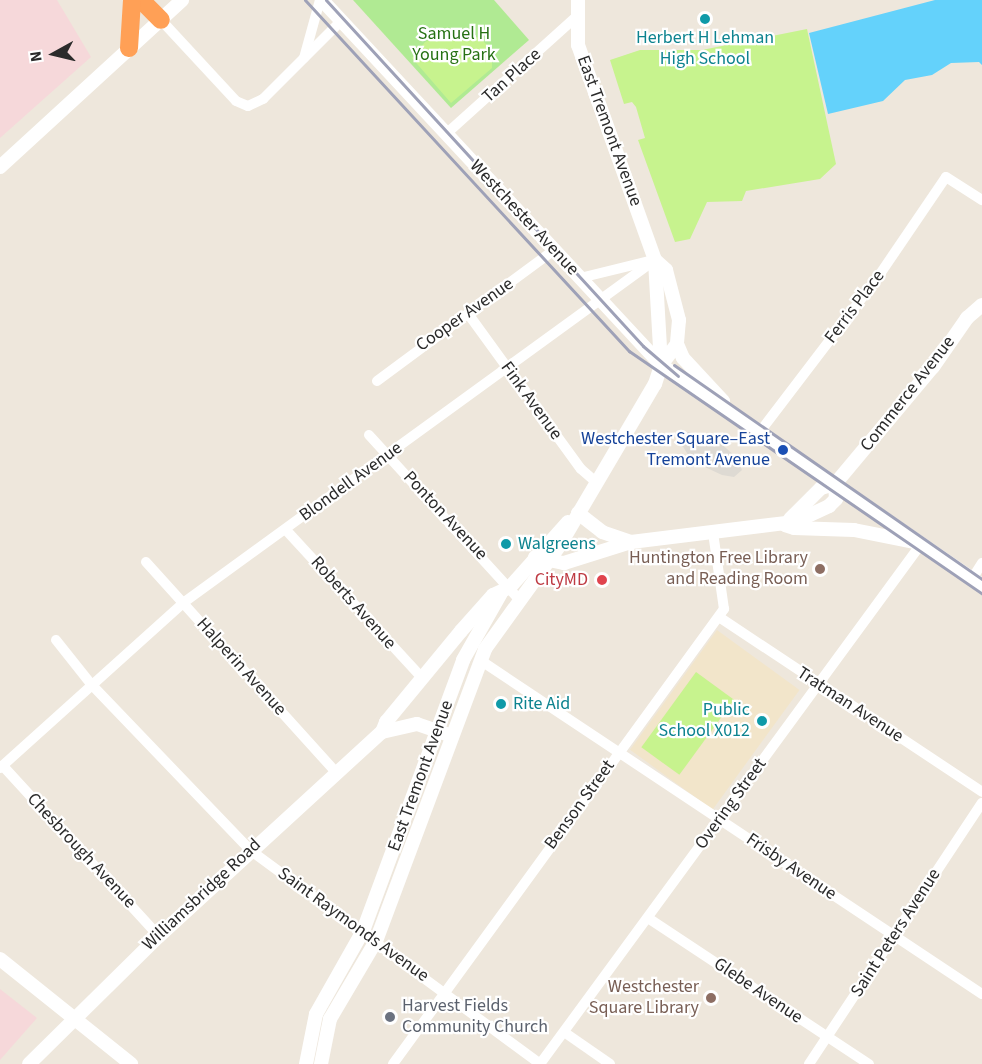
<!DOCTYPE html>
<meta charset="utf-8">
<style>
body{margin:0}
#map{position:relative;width:982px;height:1064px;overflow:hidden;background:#eee7dc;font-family:"Source Sans 3",sans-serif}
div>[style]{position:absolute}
.education>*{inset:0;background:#f2e5ca;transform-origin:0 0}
.medical>*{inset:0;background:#f6d8da}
.green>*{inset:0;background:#b0ea93}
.pitch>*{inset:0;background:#c7f38e;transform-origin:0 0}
.plaza>*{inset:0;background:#dedad3}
.water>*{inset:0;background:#64d2fb}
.street>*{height:10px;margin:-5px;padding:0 5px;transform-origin:5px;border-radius:5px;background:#fff}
.secondary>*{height:14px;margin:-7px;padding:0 7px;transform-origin:7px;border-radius:7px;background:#fff}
.highway>*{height:18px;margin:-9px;padding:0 9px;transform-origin:9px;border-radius:9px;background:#ffa056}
.rail>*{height:3px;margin:-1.5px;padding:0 1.5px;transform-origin:1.5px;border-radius:1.5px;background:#9ea1b7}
.dots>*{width:16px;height:16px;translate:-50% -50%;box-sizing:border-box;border:3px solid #fff;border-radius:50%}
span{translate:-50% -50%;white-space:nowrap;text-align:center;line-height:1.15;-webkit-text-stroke:4.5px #fff;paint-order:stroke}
.park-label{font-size:18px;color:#267113}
.culture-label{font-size:18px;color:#0d838f}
.left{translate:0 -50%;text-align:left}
.right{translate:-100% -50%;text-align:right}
.street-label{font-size:18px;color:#2b2b2b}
.transit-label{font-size:18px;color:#164399}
.education-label{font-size:18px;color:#785e54}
.health-label{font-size:18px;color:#be3a42}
.worship-label{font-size:18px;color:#5b616d}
.north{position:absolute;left:24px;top:24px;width:60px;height:60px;-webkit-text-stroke:4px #fff;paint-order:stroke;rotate:262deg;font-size:16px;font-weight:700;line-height:24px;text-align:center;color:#2b2b2b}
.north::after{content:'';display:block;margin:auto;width:21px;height:27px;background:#2b2b2b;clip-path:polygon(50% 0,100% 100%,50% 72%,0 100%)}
</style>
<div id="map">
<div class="education">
<div style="left:717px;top:630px;width:102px;height:148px;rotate:36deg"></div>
</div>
<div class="medical">
<div style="clip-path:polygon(0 0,57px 0,91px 57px,0 138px)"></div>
<div style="clip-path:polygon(0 989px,37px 1018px,0 1060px)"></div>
</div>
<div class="green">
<div style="clip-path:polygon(353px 0,494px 0,529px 40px,451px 108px)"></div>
</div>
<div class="pitch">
<div style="clip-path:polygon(807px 29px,836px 164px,820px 179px,746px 191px,742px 201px,707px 202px,690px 239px,675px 242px,638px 140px,645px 138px,636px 107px,632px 102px,624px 104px,610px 60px,640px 50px,702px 50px)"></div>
<div style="clip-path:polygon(465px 32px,481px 39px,492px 50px,492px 68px,451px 103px,412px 58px,425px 42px,441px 35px)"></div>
<div style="left:696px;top:672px;width:47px;height:93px;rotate:36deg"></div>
</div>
<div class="plaza">
<div style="clip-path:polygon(689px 432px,718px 441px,736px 457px,742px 470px,734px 477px,722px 475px,692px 461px,680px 442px,683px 434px)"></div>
</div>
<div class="water">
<div style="clip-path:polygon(935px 0,982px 0,982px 65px,979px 62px,951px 63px,932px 75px,905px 80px,883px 101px,828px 114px,809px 33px)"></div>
</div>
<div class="street">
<div style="left:161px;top:20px;width:110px;rotate:47.2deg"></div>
<div style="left:236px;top:101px;width:13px;rotate:23deg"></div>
<div style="left:248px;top:106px;width:17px;rotate:-25deg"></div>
<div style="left:263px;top:99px;width:110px;rotate:-45deg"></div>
<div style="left:304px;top:58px;width:60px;rotate:-74.6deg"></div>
<div style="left:446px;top:134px;width:176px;rotate:-42deg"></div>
<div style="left:580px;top:278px;width:71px;rotate:-13.8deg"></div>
<div style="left:469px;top:315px;width:190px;rotate:54deg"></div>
<div style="left:581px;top:469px;width:21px;rotate:41deg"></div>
<div style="left:377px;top:381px;width:220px;rotate:-36.5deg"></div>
<div style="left:759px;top:433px;width:200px;rotate:-52.7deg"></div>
<div style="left:880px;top:274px;width:117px;rotate:-55.8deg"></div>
<div style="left:946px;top:177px;width:43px;rotate:32.6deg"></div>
<div style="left:369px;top:435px;width:222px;rotate:47.6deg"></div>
<div style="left:286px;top:530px;width:200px;rotate:47.4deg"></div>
<div style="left:146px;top:562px;width:283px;rotate:47.9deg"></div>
<div style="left:972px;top:579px;width:19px;rotate:-58deg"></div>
<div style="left:719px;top:617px;width:316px;rotate:33.6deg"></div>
<div style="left:56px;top:640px;width:56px;rotate:51.5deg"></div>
<div style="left:91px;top:684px;width:230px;rotate:46.2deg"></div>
<div style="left:250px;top:850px;width:360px;rotate:36.4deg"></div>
<div style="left:540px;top:1064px;width:645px;rotate:-53.77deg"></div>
<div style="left:480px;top:660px;width:603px;rotate:33.64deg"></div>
<div style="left:3px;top:766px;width:231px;rotate:47.5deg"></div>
<div style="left:0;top:768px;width:246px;rotate:-42deg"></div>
<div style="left:183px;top:603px;width:583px;rotate:-36.01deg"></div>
<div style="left:648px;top:918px;width:265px;rotate:33.5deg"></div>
<div style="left:564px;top:1032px;width:56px;rotate:34.8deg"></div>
<div style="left:393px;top:1064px;width:563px;rotate:-53.97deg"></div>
<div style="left:724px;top:609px;width:77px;rotate:-98.2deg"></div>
<div style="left:809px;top:1064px;width:313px;rotate:-56.5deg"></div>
</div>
<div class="secondary">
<div style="left:322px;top:0;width:498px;rotate:47.1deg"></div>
<div style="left:661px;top:365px;width:390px;rotate:34.5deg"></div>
<div style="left:0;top:167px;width:247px;rotate:-42.5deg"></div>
<div style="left:655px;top:260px;width:15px;rotate:42deg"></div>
<div style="left:666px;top:270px;width:52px;rotate:75.4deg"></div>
<div style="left:679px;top:320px;width:24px;rotate:95deg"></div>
<div style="left:677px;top:344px;width:26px;rotate:127deg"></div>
<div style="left:677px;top:344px;width:15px;rotate:67deg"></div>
<div style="left:683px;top:358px;width:59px;rotate:47.1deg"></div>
<div style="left:835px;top:484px;width:153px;rotate:-50.1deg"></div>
<div style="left:933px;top:367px;width:60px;rotate:-55.2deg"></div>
<div style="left:967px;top:318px;width:20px;rotate:-41deg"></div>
<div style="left:578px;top:513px;width:31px;rotate:38deg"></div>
<div style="left:602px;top:532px;width:31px;rotate:19deg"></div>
<div style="left:790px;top:519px;width:44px;rotate:-45deg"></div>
<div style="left:821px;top:488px;width:15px;rotate:-16deg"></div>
<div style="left:785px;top:525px;width:9px;rotate:18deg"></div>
<div style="left:794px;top:528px;width:60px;rotate:1.9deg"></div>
<div style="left:854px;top:530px;width:61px;rotate:11.3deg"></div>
<div style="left:535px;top:557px;width:30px;rotate:12deg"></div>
<div style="left:564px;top:563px;width:70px;rotate:-17.4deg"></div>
<div style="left:631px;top:542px;width:165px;rotate:-7deg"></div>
<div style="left:795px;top:522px;width:38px;rotate:-25deg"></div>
<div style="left:829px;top:506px;width:10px;rotate:-45deg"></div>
<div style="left:836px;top:499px;width:15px;rotate:-94deg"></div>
<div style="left:382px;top:732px;width:11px;rotate:-68deg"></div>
<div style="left:386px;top:722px;width:118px;rotate:-50.5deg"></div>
<div style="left:461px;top:631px;width:48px;rotate:-48.4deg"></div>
<div style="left:493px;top:595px;width:19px;rotate:-25deg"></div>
<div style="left:510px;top:587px;width:87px;rotate:-48.3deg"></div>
<div style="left:0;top:959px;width:168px;rotate:38.7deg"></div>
<div style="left:29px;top:1064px;width:182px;rotate:-44.6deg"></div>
<div style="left:159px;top:936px;width:302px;rotate:-42.5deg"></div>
<div style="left:382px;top:732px;width:36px;rotate:-13deg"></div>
<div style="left:417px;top:724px;width:36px;rotate:19deg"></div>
<div style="left:306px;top:1064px;width:51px;rotate:-78.7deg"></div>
<div style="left:316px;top:1014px;width:95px;rotate:-60.5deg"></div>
<div style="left:363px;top:931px;width:289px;rotate:-69.7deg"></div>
<div style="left:463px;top:660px;width:77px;rotate:-60.4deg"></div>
<div style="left:321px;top:1064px;width:46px;rotate:-78.7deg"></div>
<div style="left:330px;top:1019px;width:91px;rotate:-59.5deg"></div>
<div style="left:376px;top:941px;width:312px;rotate:-69.5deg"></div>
<div style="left:485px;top:649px;width:128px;rotate:-54.2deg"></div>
<div style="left:560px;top:545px;width:187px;rotate:-59.5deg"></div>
<div style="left:655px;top:384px;width:20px;rotate:-72deg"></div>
<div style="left:661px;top:365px;width:105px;rotate:-93.3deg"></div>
<div style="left:655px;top:260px;width:228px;rotate:-109.7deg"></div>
<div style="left:578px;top:45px;width:45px;rotate:-90deg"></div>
</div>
<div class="highway">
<div style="left:141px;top:0;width:28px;rotate:45deg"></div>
<div style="left:129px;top:48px;width:48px;rotate:-86.4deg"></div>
</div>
<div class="rail">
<div style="left:305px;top:0;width:478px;rotate:47.3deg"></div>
<div style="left:629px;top:351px;width:429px;rotate:34.5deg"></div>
<div style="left:326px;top:0;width:469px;rotate:47.5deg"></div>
<div style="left:643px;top:346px;width:46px;rotate:40.6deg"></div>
<div style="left:674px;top:365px;width:375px;rotate:34.8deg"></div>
</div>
<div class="dots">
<div style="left:705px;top:19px;background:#0f9aa8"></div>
<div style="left:783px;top:450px;background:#1a4fb4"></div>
<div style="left:506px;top:544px;background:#0f9aa8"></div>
<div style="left:820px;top:569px;background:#8d6e63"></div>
<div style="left:602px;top:580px;background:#e0444e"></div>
<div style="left:501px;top:704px;background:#0f9aa8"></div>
<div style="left:762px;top:721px;background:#0f9aa8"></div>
<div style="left:711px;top:998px;background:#8d6e63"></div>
<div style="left:390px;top:1017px;background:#6b7280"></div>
</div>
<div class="park-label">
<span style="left:454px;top:45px">Samuel H<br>Young Park</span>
</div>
<div class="culture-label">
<span style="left:705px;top:49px">Herbert H Lehman<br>High School</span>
<span class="left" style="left:518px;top:544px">Walgreens</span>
<span class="left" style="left:513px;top:704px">Rite Aid</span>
<span class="right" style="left:750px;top:721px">Public<br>School X012</span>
</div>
<div class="street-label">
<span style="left:512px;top:76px;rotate:-42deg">Tan Place</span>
<span style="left:609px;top:131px;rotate:70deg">East Tremont Avenue</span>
<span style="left:524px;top:218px;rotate:47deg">Westchester Avenue</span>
<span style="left:855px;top:307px;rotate:-53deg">Ferris Place</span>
<span style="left:465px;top:315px;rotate:-35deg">Cooper Avenue</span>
<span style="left:908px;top:394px;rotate:-52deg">Commerce Avenue</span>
<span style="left:531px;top:401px;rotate:54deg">Fink Avenue</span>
<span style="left:351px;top:482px;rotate:-36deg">Blondell Avenue</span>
<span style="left:445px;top:516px;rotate:47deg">Ponton Avenue</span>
<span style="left:353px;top:603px;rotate:48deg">Roberts Avenue</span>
<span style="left:241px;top:667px;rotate:48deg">Halperin Avenue</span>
<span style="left:850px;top:705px;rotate:33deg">Tratman Avenue</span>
<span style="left:421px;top:776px;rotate:-70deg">East Tremont Avenue</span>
<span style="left:731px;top:804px;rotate:-54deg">Overing Street</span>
<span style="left:580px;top:805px;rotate:-54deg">Benson Street</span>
<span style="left:81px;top:851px;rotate:47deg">Chesbrough Avenue</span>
<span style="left:791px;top:867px;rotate:34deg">Frisby Avenue</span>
<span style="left:202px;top:895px;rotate:-43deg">Williamsbridge Road</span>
<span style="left:353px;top:925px;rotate:36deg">Saint Raymonds Avenue</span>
<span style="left:896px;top:933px;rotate:-57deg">Saint Peters Avenue</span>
<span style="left:758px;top:991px;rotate:34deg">Glebe Avenue</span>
</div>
<div class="transit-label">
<span class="right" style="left:770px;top:450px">Westchester Square–East<br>Tremont Avenue</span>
</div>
<div class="education-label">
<span class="right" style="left:808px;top:569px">Huntington Free Library<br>and Reading Room</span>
<span class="right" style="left:699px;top:998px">Westchester<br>Square Library</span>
</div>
<div class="health-label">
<span class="right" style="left:588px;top:580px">CityMD</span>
</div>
<div class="worship-label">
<span class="left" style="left:402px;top:1017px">Harvest Fields<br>Community Church</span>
</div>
<div class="north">N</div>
</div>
